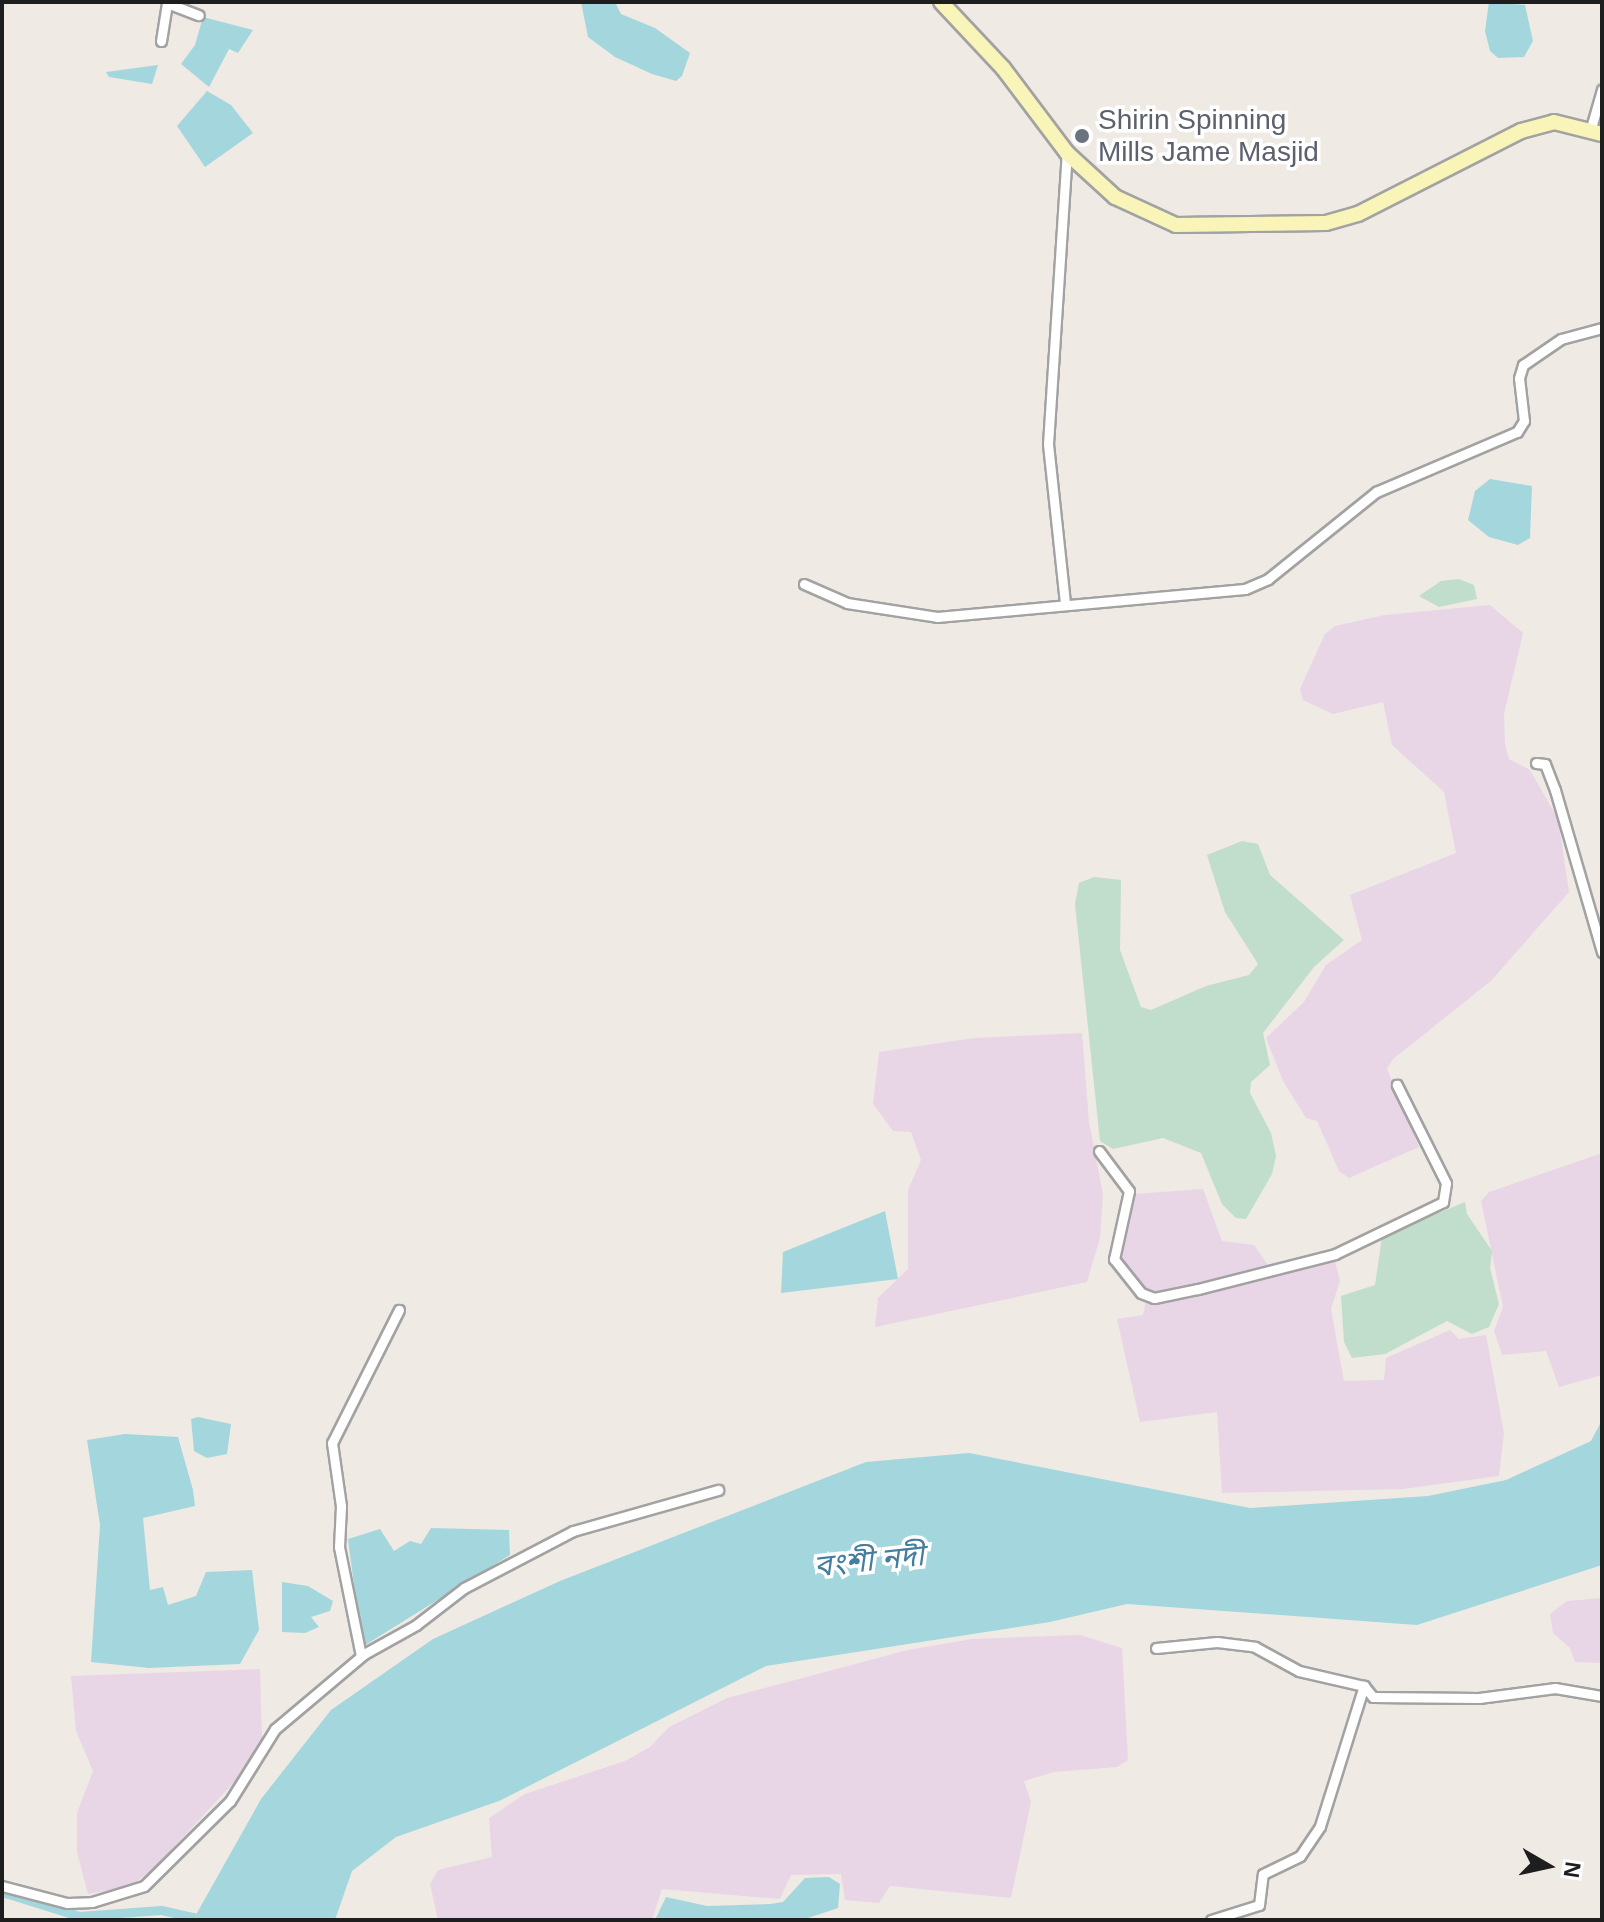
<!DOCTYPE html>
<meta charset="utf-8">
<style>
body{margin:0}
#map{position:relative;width:1604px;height:1922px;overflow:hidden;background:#efeae4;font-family:Helvetica,"Noto Sans Bengali",sans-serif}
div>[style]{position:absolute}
.industrial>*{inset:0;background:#e8d6e7}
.wetland>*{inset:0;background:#c1ddcc}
.water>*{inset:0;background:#a4d7dd}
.canal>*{height:9px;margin:-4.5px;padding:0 4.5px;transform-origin:4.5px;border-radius:4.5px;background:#a4d7dd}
.roads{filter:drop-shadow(2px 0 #a2a2a2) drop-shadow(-2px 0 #a2a2a2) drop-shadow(0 2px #a2a2a2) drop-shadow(0 -2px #a2a2a2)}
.minor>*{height:9px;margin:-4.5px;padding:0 4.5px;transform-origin:4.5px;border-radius:4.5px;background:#fff}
.secondary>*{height:14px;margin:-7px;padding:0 7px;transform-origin:7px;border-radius:7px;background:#f9f4b8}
.dots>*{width:22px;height:22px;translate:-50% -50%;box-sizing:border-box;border:4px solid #fff;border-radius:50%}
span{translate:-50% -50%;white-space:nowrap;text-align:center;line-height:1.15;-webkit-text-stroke:7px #fff;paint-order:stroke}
.worship-label{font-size:28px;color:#5b616d}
.left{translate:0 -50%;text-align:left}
.water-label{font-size:30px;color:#447d9d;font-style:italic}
.frame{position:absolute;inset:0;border:4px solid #1e1e1e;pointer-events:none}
.north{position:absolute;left:1508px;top:1826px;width:80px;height:80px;-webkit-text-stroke:6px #fff;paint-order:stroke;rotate:99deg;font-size:22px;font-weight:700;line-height:32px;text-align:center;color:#1e1e1e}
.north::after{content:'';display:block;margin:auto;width:28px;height:36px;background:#1e1e1e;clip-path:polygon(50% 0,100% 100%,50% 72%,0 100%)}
</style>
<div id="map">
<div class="industrial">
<div style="clip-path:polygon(1490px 605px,1523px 633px,1504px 714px,1505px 744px,1509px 759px,1530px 770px,1558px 819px,1569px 892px,1491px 981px,1393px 1059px,1387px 1069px,1419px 1147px,1349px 1178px,1339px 1171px,1317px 1121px,1306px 1118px,1283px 1081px,1266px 1038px,1304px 1002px,1326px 965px,1362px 940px,1350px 895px,1456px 853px,1444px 792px,1392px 745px,1383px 702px,1333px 714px,1303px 700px,1300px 689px,1325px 634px,1335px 626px,1385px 615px)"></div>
<div style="clip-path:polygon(1082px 1033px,1089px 1122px,1103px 1194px,1100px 1238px,1087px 1282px,875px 1327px,878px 1298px,908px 1269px,908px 1190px,921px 1160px,911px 1132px,893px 1131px,873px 1104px,879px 1052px,974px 1038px)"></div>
<div style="clip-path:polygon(1602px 1153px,1602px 1375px,1559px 1387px,1546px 1351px,1502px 1355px,1494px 1331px,1503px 1307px,1481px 1201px,1489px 1192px)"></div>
<div style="clip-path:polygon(1203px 1189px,1222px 1241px,1254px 1245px,1274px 1274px,1335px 1260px,1340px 1281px,1331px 1309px,1344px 1381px,1384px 1380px,1386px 1358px,1450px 1330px,1459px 1339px,1486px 1335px,1504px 1433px,1499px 1476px,1403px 1489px,1222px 1493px,1217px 1412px,1140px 1422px,1117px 1319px,1143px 1315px,1148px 1291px,1119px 1255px,1134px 1194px)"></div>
<div style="clip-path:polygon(1602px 1598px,1602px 1663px,1575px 1662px,1570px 1648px,1553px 1633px,1550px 1614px,1567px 1601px)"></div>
<div style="clip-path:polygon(1080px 1635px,1122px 1648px,1128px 1760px,1117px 1767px,1054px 1772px,1024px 1781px,1031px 1802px,1011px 1898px,890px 1886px,879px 1903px,845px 1900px,841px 1874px,791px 1875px,780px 1899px,662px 1889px,652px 1920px,438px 1920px,430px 1884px,438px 1870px,492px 1857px,489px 1818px,525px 1794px,625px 1761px,650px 1747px,669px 1727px,727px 1698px,908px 1650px,972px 1639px)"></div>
<div style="clip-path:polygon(260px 1669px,262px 1739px,239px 1777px,154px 1868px,131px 1886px,88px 1894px,77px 1852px,77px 1813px,93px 1771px,76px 1731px,71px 1676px)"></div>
</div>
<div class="wetland">
<div style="clip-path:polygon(1459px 579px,1474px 585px,1477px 599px,1439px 607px,1419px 596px,1441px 581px)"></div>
<div style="clip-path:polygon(1242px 841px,1258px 844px,1270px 875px,1344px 940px,1314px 967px,1263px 1033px,1270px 1065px,1251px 1082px,1250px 1093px,1271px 1133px,1276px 1156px,1272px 1174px,1246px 1219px,1236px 1218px,1222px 1204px,1201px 1153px,1163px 1138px,1113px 1149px,1100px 1141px,1075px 904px,1079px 883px,1094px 877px,1121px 880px,1120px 950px,1141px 1007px,1151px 1010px,1206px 986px,1249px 975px,1258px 964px,1225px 912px,1207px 855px)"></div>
<div style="clip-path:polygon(1465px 1202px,1467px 1214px,1492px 1251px,1490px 1268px,1499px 1304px,1489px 1327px,1472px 1334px,1447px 1321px,1385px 1354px,1352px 1358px,1344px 1342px,1341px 1296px,1375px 1285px,1382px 1237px)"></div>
</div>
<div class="water">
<div style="clip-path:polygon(581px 2px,615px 2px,621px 14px,655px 28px,690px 53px,682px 76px,676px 81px,652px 74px,615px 57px,588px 37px)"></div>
<div style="clip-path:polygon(1489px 2px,1525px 5px,1533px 41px,1524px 57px,1498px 58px,1490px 51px,1485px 31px)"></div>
<div style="clip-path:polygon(203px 17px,253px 30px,238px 53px,229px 49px,209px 87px,181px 64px,195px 45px)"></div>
<div style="clip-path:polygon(158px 65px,152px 84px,109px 77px,106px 72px)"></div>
<div style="clip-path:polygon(207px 91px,231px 105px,253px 133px,205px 167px,177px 126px)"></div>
<div style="clip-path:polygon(1490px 479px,1532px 486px,1530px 538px,1518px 545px,1489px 537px,1468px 520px,1475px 491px)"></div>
<div style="clip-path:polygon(885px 1211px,898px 1279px,781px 1293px,783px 1252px)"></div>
<div style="clip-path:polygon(198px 1417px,231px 1424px,227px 1454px,207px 1458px,194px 1451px,191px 1419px)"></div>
<div style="clip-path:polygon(1602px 1420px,1602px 1565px,1417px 1625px,1127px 1604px,1050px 1622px,766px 1666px,499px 1801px,396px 1837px,352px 1871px,335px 1920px,193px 1920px,261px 1799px,331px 1710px,433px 1639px,560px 1581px,866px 1462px,969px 1453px,1250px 1508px,1428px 1496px,1506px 1480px,1591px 1441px)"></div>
<div style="clip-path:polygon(125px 1434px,178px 1437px,193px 1490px,195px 1506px,143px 1518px,150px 1590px,163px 1587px,168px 1605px,196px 1596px,206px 1572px,252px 1570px,259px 1630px,240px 1664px,149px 1668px,91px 1662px,100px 1525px,87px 1440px)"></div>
<div style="clip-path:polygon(431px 1528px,509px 1530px,510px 1555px,362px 1647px,348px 1539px,380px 1529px,394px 1551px,410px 1541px,421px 1544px)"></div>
<div style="clip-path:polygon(282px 1582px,308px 1586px,333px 1601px,330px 1611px,311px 1617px,319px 1627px,305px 1633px,282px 1632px)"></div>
<div style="clip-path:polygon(829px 1877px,840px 1884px,838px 1908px,802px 1920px,655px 1920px,666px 1897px,707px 1906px,770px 1904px,783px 1902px,805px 1878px)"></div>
</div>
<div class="canal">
<div style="left:2px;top:1892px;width:81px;rotate:17.3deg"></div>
<div style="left:79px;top:1916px;width:82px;rotate:-4.2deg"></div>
<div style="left:161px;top:1910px;width:46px;rotate:12.5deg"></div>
</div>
<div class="roads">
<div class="minor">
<div style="left:161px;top:41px;width:38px;rotate:-81deg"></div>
<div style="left:167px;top:3px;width:34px;rotate:21deg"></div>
<div style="left:1591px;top:128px;width:40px;rotate:-74deg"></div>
<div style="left:804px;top:584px;width:47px;rotate:23.8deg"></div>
<div style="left:847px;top:603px;width:91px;rotate:8.8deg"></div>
<div style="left:937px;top:617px;width:309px;rotate:-5.2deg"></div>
<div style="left:1245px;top:589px;width:25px;rotate:-23deg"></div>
<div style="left:1268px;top:579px;width:139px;rotate:-38.9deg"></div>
<div style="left:1376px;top:492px;width:153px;rotate:-23.1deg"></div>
<div style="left:1517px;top:432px;width:13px;rotate:-58deg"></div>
<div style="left:1524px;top:421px;width:43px;rotate:-96.6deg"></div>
<div style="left:1519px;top:378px;width:14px;rotate:-73deg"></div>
<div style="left:1523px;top:365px;width:46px;rotate:-34.4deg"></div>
<div style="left:1561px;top:339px;width:42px;rotate:-15deg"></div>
<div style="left:1065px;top:603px;width:160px;rotate:-96.1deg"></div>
<div style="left:1048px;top:444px;width:292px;rotate:-86.3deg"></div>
<div style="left:1536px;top:763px;width:9px;rotate:6deg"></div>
<div style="left:1545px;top:764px;width:28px;rotate:69deg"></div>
<div style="left:1555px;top:790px;width:169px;rotate:73.8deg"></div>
<div style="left:1099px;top:1151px;width:50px;rotate:53.1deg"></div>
<div style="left:1129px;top:1191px;width:70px;rotate:102.4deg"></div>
<div style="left:1114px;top:1259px;width:43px;rotate:51.5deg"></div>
<div style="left:1141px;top:1293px;width:14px;rotate:21deg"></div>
<div style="left:1154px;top:1298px;width:45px;rotate:-11.6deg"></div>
<div style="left:1198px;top:1289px;width:141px;rotate:-14.3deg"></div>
<div style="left:1335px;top:1254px;width:120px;rotate:-25.7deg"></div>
<div style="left:1443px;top:1202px;width:19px;rotate:-81deg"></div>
<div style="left:1446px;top:1183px;width:110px;rotate:-116.6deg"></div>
<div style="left:1156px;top:1648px;width:61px;rotate:-5.6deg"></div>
<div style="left:1217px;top:1642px;width:38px;rotate:7deg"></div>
<div style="left:1255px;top:1647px;width:50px;rotate:28.6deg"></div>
<div style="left:1299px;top:1671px;width:67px;rotate:13deg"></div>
<div style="left:1364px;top:1686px;width:14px;rotate:51deg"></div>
<div style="left:1373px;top:1697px;width:106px;rotate:0.5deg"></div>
<div style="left:1479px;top:1698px;width:77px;rotate:-7.5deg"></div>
<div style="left:1555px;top:1688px;width:48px;rotate:9.7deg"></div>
<div style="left:361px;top:1656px;width:111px;rotate:-101.4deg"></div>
<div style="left:339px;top:1547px;width:41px;rotate:-87.2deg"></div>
<div style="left:341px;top:1506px;width:64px;rotate:-98.1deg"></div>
<div style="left:332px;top:1443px;width:149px;rotate:-63.3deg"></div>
<div style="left:2px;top:1886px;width:67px;rotate:14.7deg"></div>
<div style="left:67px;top:1903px;width:25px;rotate:-2deg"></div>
<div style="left:92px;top:1902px;width:54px;rotate:-17.1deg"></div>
<div style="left:144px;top:1886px;width:121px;rotate:-44.7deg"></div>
<div style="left:230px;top:1801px;width:85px;rotate:-58deg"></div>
<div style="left:275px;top:1729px;width:116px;rotate:-40.1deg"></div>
<div style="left:364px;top:1654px;width:60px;rotate:-29.1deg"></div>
<div style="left:416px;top:1625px;width:61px;rotate:-37.6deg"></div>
<div style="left:464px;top:1588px;width:123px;rotate:-27.6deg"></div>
<div style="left:573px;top:1531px;width:151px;rotate:-15.8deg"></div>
<div style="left:1211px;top:1920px;width:50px;rotate:-17.4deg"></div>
<div style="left:1259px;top:1905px;width:31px;rotate:-83deg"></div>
<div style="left:1263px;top:1874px;width:41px;rotate:-25.9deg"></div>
<div style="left:1300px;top:1856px;width:36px;rotate:-56deg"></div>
<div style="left:1320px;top:1826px;width:147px;rotate:-72.6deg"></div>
</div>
<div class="secondary">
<div style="left:941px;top:2px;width:91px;rotate:46.8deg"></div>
<div style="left:1003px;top:68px;width:106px;rotate:53deg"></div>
<div style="left:1067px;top:153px;width:65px;rotate:42.5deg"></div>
<div style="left:1115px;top:197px;width:67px;rotate:24.7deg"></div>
<div style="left:1176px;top:225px;width:150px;rotate:-0.8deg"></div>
<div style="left:1326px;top:223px;width:33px;rotate:-16deg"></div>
<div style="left:1358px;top:214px;width:183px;rotate:-27deg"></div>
<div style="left:1521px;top:131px;width:34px;rotate:-15deg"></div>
<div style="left:1554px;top:122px;width:49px;rotate:14deg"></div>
</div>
</div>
<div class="dots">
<div style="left:1082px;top:136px;background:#6b7280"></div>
</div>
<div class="worship-label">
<span class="left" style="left:1098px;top:136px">Shirin Spinning<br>Mills Jame Masjid</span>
</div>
<div class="water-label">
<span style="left:869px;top:1561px;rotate:-6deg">বংশী নদী</span>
</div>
<div class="frame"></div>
<div class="north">N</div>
</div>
